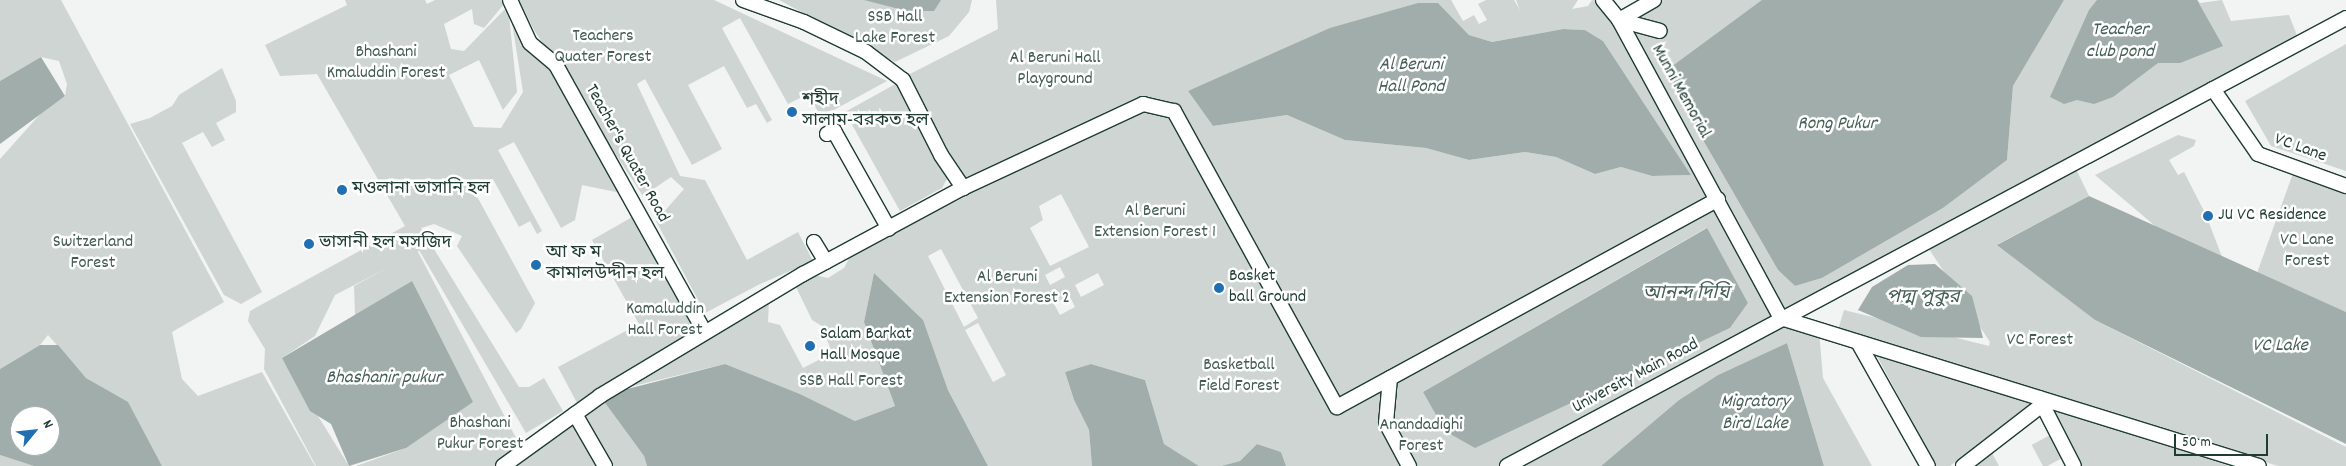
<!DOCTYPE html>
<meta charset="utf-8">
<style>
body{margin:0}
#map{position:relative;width:2346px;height:466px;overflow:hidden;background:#f2f3f3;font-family:Dekko,"Noto Sans Bengali",sans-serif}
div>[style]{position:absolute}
.green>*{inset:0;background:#ced5d3;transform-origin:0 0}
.water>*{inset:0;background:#a1adaa}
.roads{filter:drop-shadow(1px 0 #1f3d34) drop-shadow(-1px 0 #1f3d34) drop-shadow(0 1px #1f3d34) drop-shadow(0 -1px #1f3d34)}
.minor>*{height:14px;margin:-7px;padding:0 7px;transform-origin:7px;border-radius:7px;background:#fff}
.dots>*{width:14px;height:14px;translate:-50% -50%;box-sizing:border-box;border:2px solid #fff;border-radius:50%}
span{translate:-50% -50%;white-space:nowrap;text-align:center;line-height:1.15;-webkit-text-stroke:5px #fff;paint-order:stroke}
.park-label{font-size:18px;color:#425b54}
.street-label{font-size:18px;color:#1f3d34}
.poi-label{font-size:18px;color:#1f3d34}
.left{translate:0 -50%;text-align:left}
.water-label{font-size:19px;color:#465f57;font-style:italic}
.north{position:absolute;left:10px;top:406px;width:50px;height:50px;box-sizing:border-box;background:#fff;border:1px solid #a5b1ae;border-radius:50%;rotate:62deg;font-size:14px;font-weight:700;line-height:20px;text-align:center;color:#1f3d34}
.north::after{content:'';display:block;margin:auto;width:18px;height:22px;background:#1f6fb2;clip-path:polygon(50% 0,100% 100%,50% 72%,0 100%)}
.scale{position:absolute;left:2174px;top:434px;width:94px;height:22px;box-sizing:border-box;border:2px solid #1f3d34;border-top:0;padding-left:6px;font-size:15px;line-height:18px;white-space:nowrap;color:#1f3d34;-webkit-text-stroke:4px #fff;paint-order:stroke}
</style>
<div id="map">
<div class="green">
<div style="clip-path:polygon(0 0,61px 0,224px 302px,172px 332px,182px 379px,198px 396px,262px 372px,315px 466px,162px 466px,128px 403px,86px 378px,48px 335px,40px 345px,0 369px,0 159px,42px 112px,65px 96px,67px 84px,59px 61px,41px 57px,0 81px)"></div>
<div style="clip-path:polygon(345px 0,425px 0,427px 4px,435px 0,504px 0,505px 3px,484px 28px,474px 24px,472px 9px,444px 24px,451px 49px,464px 51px,508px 6px,517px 92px,503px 110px,479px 60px,449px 75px,474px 127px,501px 128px,523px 92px,510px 10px,552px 68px,621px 193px,582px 185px,575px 220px,561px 228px,514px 142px,498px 150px,542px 231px,537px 234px,530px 221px,519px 227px,493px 179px,473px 189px,535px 303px,521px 329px,516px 333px,457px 246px,462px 236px,434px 224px,421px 228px,519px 387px,529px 387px,544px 378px,563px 411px,526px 433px,419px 250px,418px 252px,524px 453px,600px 396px,644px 456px,647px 466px,356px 466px,406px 448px,412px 281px,355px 316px,354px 286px,391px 266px,335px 295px,315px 336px,282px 358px,349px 466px,316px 466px,264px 369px,265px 349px,248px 321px,250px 311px,405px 226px,317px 74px,280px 76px,265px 45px,347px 5px)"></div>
<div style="clip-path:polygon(519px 0,714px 0,887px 81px,821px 117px,808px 94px,788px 104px,740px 18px,722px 28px,772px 120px,767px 123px,756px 104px,747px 108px,724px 66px,688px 85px,722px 149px,692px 165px,645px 79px,637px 84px,680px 176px,705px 180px,747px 260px,798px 232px,813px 261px,760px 284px,705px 313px,656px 221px,684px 189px,671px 177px,643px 196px,534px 30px)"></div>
<div style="clip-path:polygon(779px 0,972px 0,969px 12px,949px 36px,895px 62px)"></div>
<div style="clip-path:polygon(evenodd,996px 0,1451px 0,1463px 21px,1474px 15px,1479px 24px,1487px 20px,1478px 4px,1486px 0,1514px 0,1520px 10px,1516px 0,1578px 0,1572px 9px,1588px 6px,1592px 0,1603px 0,1619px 20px,1654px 0,1763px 0,1667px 71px,1703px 140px,1778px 270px,1795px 286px,1822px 278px,1943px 208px,2007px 160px,2013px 86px,2064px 0,2198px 0,2200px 3px,2222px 0,2231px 21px,2289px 15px,2298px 38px,2213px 89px,1782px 313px,1727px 215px,1781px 318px,1819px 330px,1823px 378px,1872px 466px,1824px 466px,1787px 343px,1718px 375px,1679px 400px,1601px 466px,1519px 466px,1626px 410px,1742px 340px,1507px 466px,1409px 466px,1386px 423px,1390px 378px,1337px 407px,1205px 169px,1336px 412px,1385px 387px,1383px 428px,1402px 466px,1286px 466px,1281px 452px,1257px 444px,1240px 461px,1221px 466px,1199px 466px,1164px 444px,1145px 380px,1091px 364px,1065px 372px,1074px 400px,1089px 430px,1092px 466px,988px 466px,948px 390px,923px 321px,874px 273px,864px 322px,895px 406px,855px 421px,800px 394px,725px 364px,604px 393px,769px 300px,768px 322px,780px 325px,803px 368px,832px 353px,822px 326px,812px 320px,795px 285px,814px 275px,828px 278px,844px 268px,851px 255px,970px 194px,908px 75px,998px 29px,996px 0,1418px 3px,1438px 3px,1469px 35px,1492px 42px,1563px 29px,1585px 30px,1603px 41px,1691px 175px,1652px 176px,1621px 167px,1595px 174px,1556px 157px,1525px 152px,1469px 160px,1426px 148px,1345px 140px,1287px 115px,1213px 126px,1188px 91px,1418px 3px,996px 0,1061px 194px,1089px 247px,1050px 266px,1030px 228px,1043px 220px,1039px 206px,1061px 194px,996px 0,1706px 228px,1748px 303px,1730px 328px,1475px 447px,1445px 431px,1423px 392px,1706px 228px,996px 0,941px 249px,978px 318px,964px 327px,928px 256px,941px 249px,996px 0,1060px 267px,1065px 277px,1050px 285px,1045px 275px,1060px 267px,996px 0,1098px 273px,1104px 285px,1081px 297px,1075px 285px,1098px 273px,996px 0,1069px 295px,1075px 307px,1060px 315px,1054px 304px,1069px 295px,996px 0,978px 323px,1006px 375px,993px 382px,965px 330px,978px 323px)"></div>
<div style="clip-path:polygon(2346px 44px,2346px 171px,2271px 146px,2245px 101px)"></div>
<div style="clip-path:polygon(222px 68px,236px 101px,236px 112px,216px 123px,225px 140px,212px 147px,203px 132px,182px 143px,262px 292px,241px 304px,224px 295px,130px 124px,150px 118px,172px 106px,179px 95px)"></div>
<div style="clip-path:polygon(899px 82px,948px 177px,942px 188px,900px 211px,845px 112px)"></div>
<div style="clip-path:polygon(2178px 135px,2196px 140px,2194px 146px,2169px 160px,2178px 175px,2184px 172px,2206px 215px,2229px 275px,2187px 253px,2095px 175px)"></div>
<div style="clip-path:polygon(2295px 168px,2346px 186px,2346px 312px,2257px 273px)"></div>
<div style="clip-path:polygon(2076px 169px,2089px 196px,1998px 244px,2095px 320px,2346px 447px,2346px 466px,2278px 466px,1838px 330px,1844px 310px,1989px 346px,1990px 342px,1929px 249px)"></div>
<div style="clip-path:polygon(634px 216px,699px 331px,578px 405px,558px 367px,639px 324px,592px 240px)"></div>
<div style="clip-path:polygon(1877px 356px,2031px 403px,1950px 466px,1936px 466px)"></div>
<div style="clip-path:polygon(2038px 397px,2259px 466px,2074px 466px)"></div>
<div style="left:2052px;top:434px;width:26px;height:23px;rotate:62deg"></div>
<div style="clip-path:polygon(1992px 453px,1999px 466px,1971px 466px)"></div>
<div style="clip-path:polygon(0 455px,35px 466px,0 466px)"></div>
</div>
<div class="water">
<div style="clip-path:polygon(864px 0,941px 0,934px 11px,907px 11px)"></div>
<div style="clip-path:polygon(1762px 0,2064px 0,2013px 86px,2007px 160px,1943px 208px,1822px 278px,1795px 286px,1778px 270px,1703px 140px,1667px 70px)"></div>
<div style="clip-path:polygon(2097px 0,2197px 0,2223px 46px,2180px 63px,2158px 63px,2113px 97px,2094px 104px,2077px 100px,2064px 104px,2050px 97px,2089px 10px)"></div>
<div style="clip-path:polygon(1418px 3px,1438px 3px,1469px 35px,1492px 42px,1563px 29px,1585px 30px,1603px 41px,1691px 175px,1652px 176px,1621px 167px,1595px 174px,1556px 157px,1525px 152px,1469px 160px,1426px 148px,1345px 140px,1287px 115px,1213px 126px,1188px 91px,1330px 28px)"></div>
<div style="clip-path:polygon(41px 57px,65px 96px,0 144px,0 81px)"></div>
<div style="clip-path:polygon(2089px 196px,2346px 312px,2346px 444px,2095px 320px,1997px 245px)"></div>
<div style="clip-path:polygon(1707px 228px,1748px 303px,1730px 328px,1475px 448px,1445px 431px,1423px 392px)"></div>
<div style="clip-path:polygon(1935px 264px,1972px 296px,1983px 338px,1921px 337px,1858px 310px,1872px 287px,1908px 265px)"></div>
<div style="clip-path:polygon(874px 273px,923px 320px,948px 390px,988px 466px,647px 466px,644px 456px,600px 396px,725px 364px,800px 394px,855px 421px,895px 406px,864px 322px)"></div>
<div style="clip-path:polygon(412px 281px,473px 402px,406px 448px,349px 466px,331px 424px,310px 411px,282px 358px)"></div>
<div style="clip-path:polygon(1787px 343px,1824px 466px,1601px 466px,1679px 400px,1718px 375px)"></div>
<div style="clip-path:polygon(evenodd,40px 345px,58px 345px,86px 378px,128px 402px,162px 466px,34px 466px,0 455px,0 369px,40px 345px,20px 416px,50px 416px,50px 446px,20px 446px,20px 416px)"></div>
<div style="clip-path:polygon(1091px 364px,1145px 380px,1164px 444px,1199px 466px,1092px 466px,1089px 430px,1074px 400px,1065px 372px)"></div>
<div style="clip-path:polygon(1257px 444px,1281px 452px,1286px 466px,1221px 466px,1240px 461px)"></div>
</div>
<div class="roads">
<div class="minor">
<div style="left:510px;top:0;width:47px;rotate:65.1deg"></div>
<div style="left:530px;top:43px;width:34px;rotate:40deg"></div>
<div style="left:556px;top:65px;width:304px;rotate:60.9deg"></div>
<div style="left:743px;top:0;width:65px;rotate:19.8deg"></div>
<div style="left:804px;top:22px;width:69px;rotate:25.8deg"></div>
<div style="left:866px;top:52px;width:46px;rotate:37.1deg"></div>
<div style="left:903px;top:80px;width:84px;rotate:63.1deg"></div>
<div style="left:941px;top:155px;width:40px;rotate:56deg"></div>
<div style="left:1603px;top:0;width:26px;rotate:51deg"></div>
<div style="left:1619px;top:20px;width:42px;rotate:15deg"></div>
<div style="left:1654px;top:0;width:40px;rotate:150.3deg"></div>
<div style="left:1619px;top:20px;width:339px;rotate:61.5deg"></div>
<div style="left:2213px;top:89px;width:79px;rotate:55.3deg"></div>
<div style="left:2258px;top:154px;width:94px;rotate:20deg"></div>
<div style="left:827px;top:134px;width:8px;rotate:-23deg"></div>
<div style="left:834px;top:131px;width:112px;rotate:60.7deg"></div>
<div style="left:814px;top:242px;width:23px;rotate:59deg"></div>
<div style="left:1781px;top:318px;width:500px;rotate:17.2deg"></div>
<div style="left:1858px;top:342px;width:142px;rotate:60.6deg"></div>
<div style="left:1390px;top:378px;width:45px;rotate:95.1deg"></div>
<div style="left:1386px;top:423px;width:49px;rotate:61.9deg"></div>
<div style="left:2039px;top:398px;width:76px;rotate:62.8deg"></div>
<div style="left:575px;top:414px;width:60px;rotate:60deg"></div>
<div style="left:503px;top:466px;width:120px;rotate:-35.8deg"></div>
<div style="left:600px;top:396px;width:237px;rotate:-31deg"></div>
<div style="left:803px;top:274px;width:182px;rotate:-28.3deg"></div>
<div style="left:963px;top:188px;width:199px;rotate:-25deg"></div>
<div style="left:1143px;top:104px;width:32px;rotate:13deg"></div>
<div style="left:1174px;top:111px;width:338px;rotate:61.2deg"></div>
<div style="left:1337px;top:407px;width:434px;rotate:-28.6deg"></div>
<div style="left:1507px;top:466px;width:951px;rotate:-28.1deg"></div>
<div style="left:1963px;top:466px;width:100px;rotate:-37.7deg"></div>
</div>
</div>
<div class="dots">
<div style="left:792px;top:112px;background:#1f6fb2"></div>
<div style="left:342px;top:190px;background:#1f6fb2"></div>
<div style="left:2208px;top:216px;background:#1f6fb2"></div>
<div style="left:309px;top:244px;background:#1f6fb2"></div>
<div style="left:536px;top:265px;background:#1f6fb2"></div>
<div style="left:1219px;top:288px;background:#1f6fb2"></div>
<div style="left:810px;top:346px;background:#1f6fb2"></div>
</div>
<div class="park-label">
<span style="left:895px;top:29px">SSB Hall<br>Lake Forest</span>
<span style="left:603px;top:48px">Teachers<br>Quater Forest</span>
<span style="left:386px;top:64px">Bhashani<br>Kmaluddin Forest</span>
<span style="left:1055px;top:70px">Al Beruni Hall<br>Playground</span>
<span style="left:1155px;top:223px">Al Beruni<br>Extension Forest 1</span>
<span style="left:2307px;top:252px">VC Lane<br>Forest</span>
<span style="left:93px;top:254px">Switzerland<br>Forest</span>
<span style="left:1007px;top:289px">Al Beruni<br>Extension Forest 2</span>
<span style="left:665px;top:321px">Kamaluddin<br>Hall Forest</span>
<span style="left:2040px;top:341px">VC Forest</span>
<span style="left:1239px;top:377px">Basketball<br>Field Forest</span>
<span style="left:851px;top:382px">SSB Hall Forest</span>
<span style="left:480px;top:435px">Bhashani<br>Pukur Forest</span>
<span style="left:1421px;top:437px">Anandadighi<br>Forest</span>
</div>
<div class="street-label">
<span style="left:1680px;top:92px;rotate:61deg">Munni Memorial</span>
<span style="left:2300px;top:149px;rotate:20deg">VC Lane</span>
<span style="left:626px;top:154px;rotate:61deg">Teacher's Quater Road</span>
<span style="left:1636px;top:377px;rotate:-28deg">University Main Road</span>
</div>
<div class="poi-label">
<span class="left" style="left:802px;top:112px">শহীদ<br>সালাম-বরকত হল</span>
<span class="left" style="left:352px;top:190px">মওলানা ভাসানি হল</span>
<span class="left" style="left:2218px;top:216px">JU VC Residence</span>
<span class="left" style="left:319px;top:244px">ভাসানী হল মসজিদ</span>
<span class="left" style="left:546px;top:265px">আ ফ ম<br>কামালউদ্দীন হল</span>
<span class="left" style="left:1229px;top:288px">Basket<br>ball Ground</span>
<span class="left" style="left:820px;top:346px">Salam Barkat<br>Hall Mosque</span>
</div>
<div class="water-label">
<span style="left:2120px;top:42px">Teacher<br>club pond</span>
<span style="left:1411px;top:77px">Al Beruni<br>Hall Pond</span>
<span style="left:1837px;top:125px">Rong Pukur</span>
<span style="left:1686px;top:295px">আনন্দ দিঘি</span>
<span style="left:1923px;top:299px">পদ্ম পুকুর</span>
<span style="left:2280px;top:347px">VC Lake</span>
<span style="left:384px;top:379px">Bhashanir pukur</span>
<span style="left:1755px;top:414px">Migratory<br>Bird Lake</span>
</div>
<div class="north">N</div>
<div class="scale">50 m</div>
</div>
